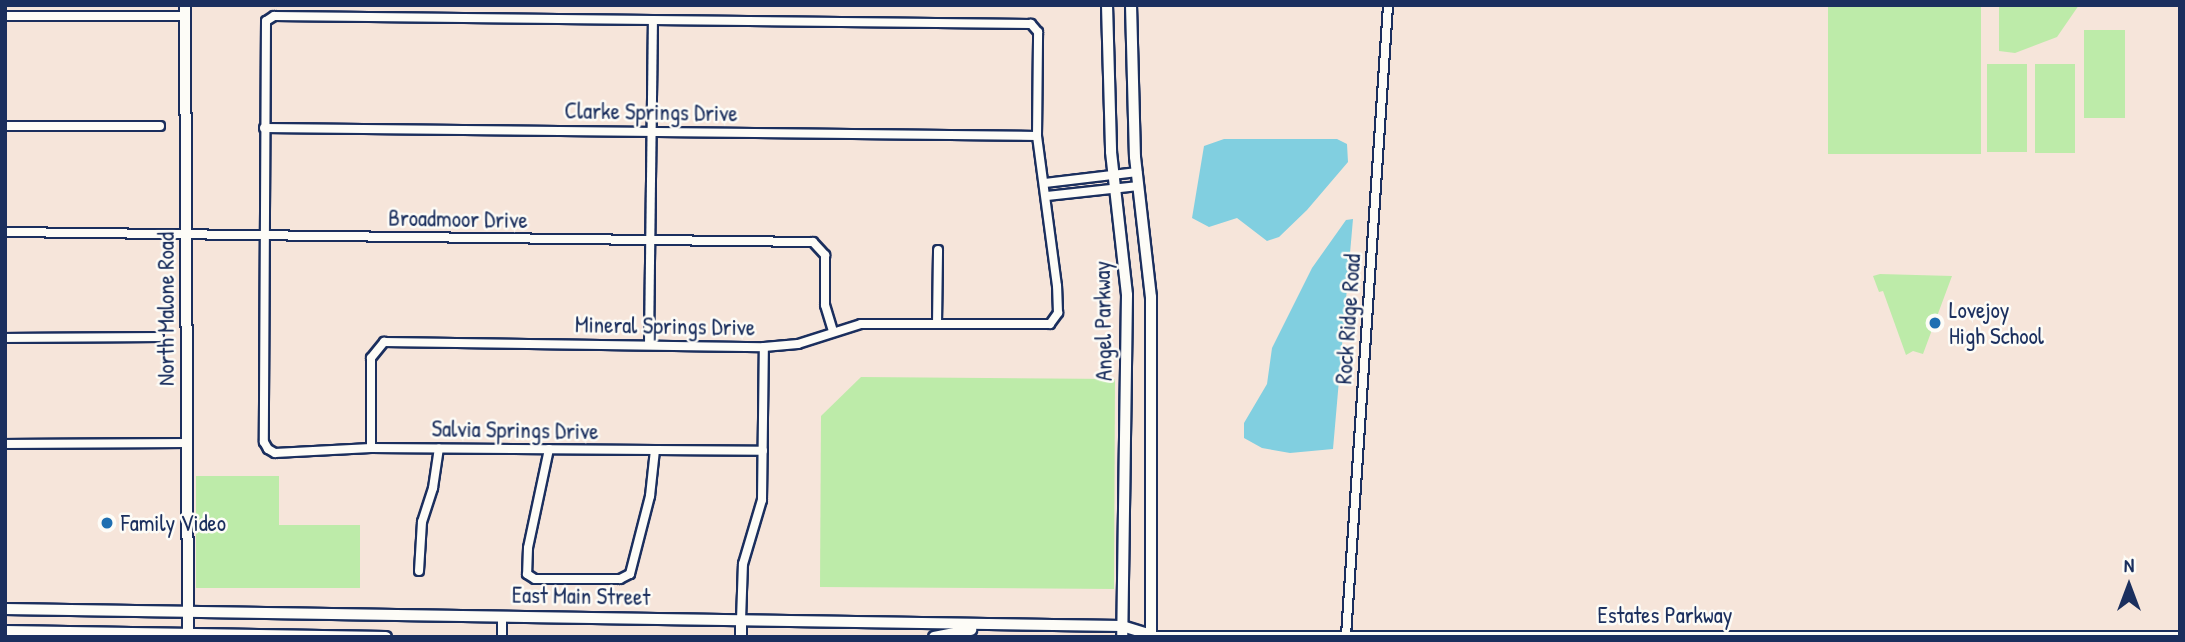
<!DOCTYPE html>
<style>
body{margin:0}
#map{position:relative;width:2185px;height:642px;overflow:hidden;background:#f6e5da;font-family:"Patrick Hand",sans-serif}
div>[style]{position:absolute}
.green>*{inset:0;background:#bdeba9;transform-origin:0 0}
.water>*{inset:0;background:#81cfe0}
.roads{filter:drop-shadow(2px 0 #1b2f5e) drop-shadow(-2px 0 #1b2f5e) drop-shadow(0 2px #1b2f5e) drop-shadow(0 -2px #1b2f5e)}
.minor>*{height:8px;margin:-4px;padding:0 4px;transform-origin:4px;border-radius:4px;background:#fdfcf7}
.tertiary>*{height:10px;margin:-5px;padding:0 5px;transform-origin:5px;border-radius:5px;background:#fdfcf7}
.secondary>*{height:10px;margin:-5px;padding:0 5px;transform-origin:5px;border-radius:5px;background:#fdfcf7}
.dots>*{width:19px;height:19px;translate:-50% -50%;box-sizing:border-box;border:4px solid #fdfcf7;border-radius:50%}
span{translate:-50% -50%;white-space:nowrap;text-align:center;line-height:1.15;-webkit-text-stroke:5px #fdfcf7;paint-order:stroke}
.street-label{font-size:23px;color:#1b2f5e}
.poi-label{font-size:23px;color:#1b2f5e}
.left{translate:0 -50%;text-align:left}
.frame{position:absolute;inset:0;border:7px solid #1b2f5e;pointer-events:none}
.north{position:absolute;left:2094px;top:551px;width:70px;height:70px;-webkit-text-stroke:5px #fdfcf7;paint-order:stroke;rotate:0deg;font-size:19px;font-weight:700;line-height:28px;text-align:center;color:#1b2f5e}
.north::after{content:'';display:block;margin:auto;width:24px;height:32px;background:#1b2f5e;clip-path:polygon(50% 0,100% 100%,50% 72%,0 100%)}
</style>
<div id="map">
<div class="green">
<div style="left:1828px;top:5px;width:153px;height:149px"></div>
<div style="clip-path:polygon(1999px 5px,2079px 5px,2057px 37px,2015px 53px,1999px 51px)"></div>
<div style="left:2084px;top:30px;width:41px;height:88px"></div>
<div style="left:1987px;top:64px;width:40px;height:88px"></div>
<div style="left:2035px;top:64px;width:40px;height:89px"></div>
<div style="clip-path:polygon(1880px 274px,1952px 276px,1923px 354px,1913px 351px,1906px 355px,1883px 291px,1879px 292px,1873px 276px)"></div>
<div style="clip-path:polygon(861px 377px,1115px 379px,1114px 589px,820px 587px,821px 416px)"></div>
<div style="clip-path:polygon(196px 476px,279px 476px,279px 525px,360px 525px,360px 588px,196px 588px)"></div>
</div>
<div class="water">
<div style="clip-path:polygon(1224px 139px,1337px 139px,1347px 144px,1348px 162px,1307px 210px,1279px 237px,1267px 241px,1237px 218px,1209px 227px,1192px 218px,1204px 146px)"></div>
<div style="clip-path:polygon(1353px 219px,1333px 449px,1290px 453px,1262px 448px,1244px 438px,1244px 423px,1267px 384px,1272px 348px,1312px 268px,1346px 220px)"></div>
</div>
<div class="roads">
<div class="minor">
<div style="left:5px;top:16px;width:180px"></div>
<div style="left:5px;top:126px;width:155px"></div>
<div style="left:264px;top:128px;width:773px;rotate:0.59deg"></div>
<div style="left:1045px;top:183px;width:93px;rotate:-6.8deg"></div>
<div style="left:1047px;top:196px;width:92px;rotate:-6.3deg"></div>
<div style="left:5px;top:232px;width:808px;rotate:0.71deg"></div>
<div style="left:813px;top:242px;width:18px;rotate:47deg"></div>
<div style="left:825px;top:255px;width:50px;rotate:90deg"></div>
<div style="left:825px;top:305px;width:27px;rotate:73deg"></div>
<div style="left:937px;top:324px;width:74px;rotate:-89.2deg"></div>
<div style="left:5px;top:338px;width:154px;rotate:-0.4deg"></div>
<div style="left:649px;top:344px;width:324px;rotate:-89.3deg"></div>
<div style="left:5px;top:444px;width:179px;rotate:-0.3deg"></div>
<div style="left:371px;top:448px;width:90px;rotate:-90deg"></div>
<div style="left:371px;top:358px;width:21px;rotate:-51deg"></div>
<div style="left:384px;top:342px;width:380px;rotate:0.8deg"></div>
<div style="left:764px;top:347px;width:34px;rotate:-5deg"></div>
<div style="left:798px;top:344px;width:66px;rotate:-17.6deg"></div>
<div style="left:861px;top:324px;width:189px"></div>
<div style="left:1050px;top:324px;width:14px;rotate:-54deg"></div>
<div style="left:1058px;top:313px;width:27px;rotate:-92deg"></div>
<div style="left:1057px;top:286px;width:151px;rotate:-97.6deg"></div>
<div style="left:1037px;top:136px;width:104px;rotate:-89.4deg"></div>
<div style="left:1038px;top:32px;width:11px;rotate:-131deg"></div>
<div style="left:1031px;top:24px;width:757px;rotate:-179.39deg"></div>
<div style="left:274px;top:16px;width:9px;rotate:148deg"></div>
<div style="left:266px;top:21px;width:421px;rotate:90.3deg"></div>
<div style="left:264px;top:442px;width:8px;rotate:60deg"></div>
<div style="left:268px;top:449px;width:8px;rotate:30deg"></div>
<div style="left:275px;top:453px;width:96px;rotate:-3deg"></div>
<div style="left:371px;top:448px;width:392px;rotate:0.4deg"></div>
<div style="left:549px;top:449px;width:101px;rotate:102deg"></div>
<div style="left:528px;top:548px;width:26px;rotate:92deg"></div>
<div style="left:527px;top:574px;width:9px;rotate:32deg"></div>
<div style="left:535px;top:579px;width:85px"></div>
<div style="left:620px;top:579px;width:11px;rotate:-27deg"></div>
<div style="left:630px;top:574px;width:81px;rotate:-75.6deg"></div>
<div style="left:650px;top:496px;width:46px;rotate:-83.8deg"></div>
<div style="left:419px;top:571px;width:49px;rotate:-86.5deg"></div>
<div style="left:422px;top:522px;width:36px;rotate:-72deg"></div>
<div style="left:433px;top:488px;width:40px;rotate:-81.5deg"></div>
<div style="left:741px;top:620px;width:56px;rotate:-88deg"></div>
<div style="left:743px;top:564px;width:67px;rotate:-73.5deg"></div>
<div style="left:762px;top:500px;width:153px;rotate:-89.3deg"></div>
<div style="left:1346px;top:636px;width:632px;rotate:-86.19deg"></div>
<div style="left:502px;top:637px;width:21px;rotate:-90deg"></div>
</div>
<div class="tertiary">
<div style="left:185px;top:5px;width:632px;rotate:89.73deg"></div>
</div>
<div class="secondary">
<div style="left:1107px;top:5px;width:147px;rotate:88.4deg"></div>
<div style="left:1111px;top:152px;width:144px;rotate:83.6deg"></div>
<div style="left:1127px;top:295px;width:342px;rotate:90.8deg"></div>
<div style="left:1131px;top:5px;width:152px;rotate:88.5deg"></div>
<div style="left:1135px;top:157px;width:141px;rotate:83.5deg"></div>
<div style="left:1151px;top:297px;width:340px;rotate:90deg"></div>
<div style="left:5px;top:609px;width:1117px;rotate:0.87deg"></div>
<div style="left:1122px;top:626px;width:30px;rotate:17deg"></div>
<div style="left:741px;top:620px;width:17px;rotate:90deg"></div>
<div style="left:5px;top:631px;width:381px;rotate:0.9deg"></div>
<div style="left:934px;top:637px;width:38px;rotate:-11deg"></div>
<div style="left:1147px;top:637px;width:1033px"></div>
</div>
</div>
<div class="dots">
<div style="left:1935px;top:323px;background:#1f6fb2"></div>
<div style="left:107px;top:523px;background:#1f6fb2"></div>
</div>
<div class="street-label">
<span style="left:651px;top:112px;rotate:1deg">Clarke Springs Drive</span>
<span style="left:458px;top:219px;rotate:1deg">Broadmoor Drive</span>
<span style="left:166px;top:309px;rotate:-90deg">North Malone Road</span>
<span style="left:1348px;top:319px;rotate:-86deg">Rock Ridge Road</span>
<span style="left:1103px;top:321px;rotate:-91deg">Angel Parkway</span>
<span style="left:665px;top:326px;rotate:1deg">Mineral Springs Drive</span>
<span style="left:515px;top:430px;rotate:1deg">Salvia Springs Drive</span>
<span style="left:581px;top:596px;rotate:1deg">East Main Street</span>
<span style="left:1665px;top:615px">Estates Parkway</span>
</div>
<div class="poi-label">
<span class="left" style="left:1949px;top:323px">Lovejoy<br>High School</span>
<span class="left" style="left:121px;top:523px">Family Video</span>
</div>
<div class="frame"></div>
<div class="north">N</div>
</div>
